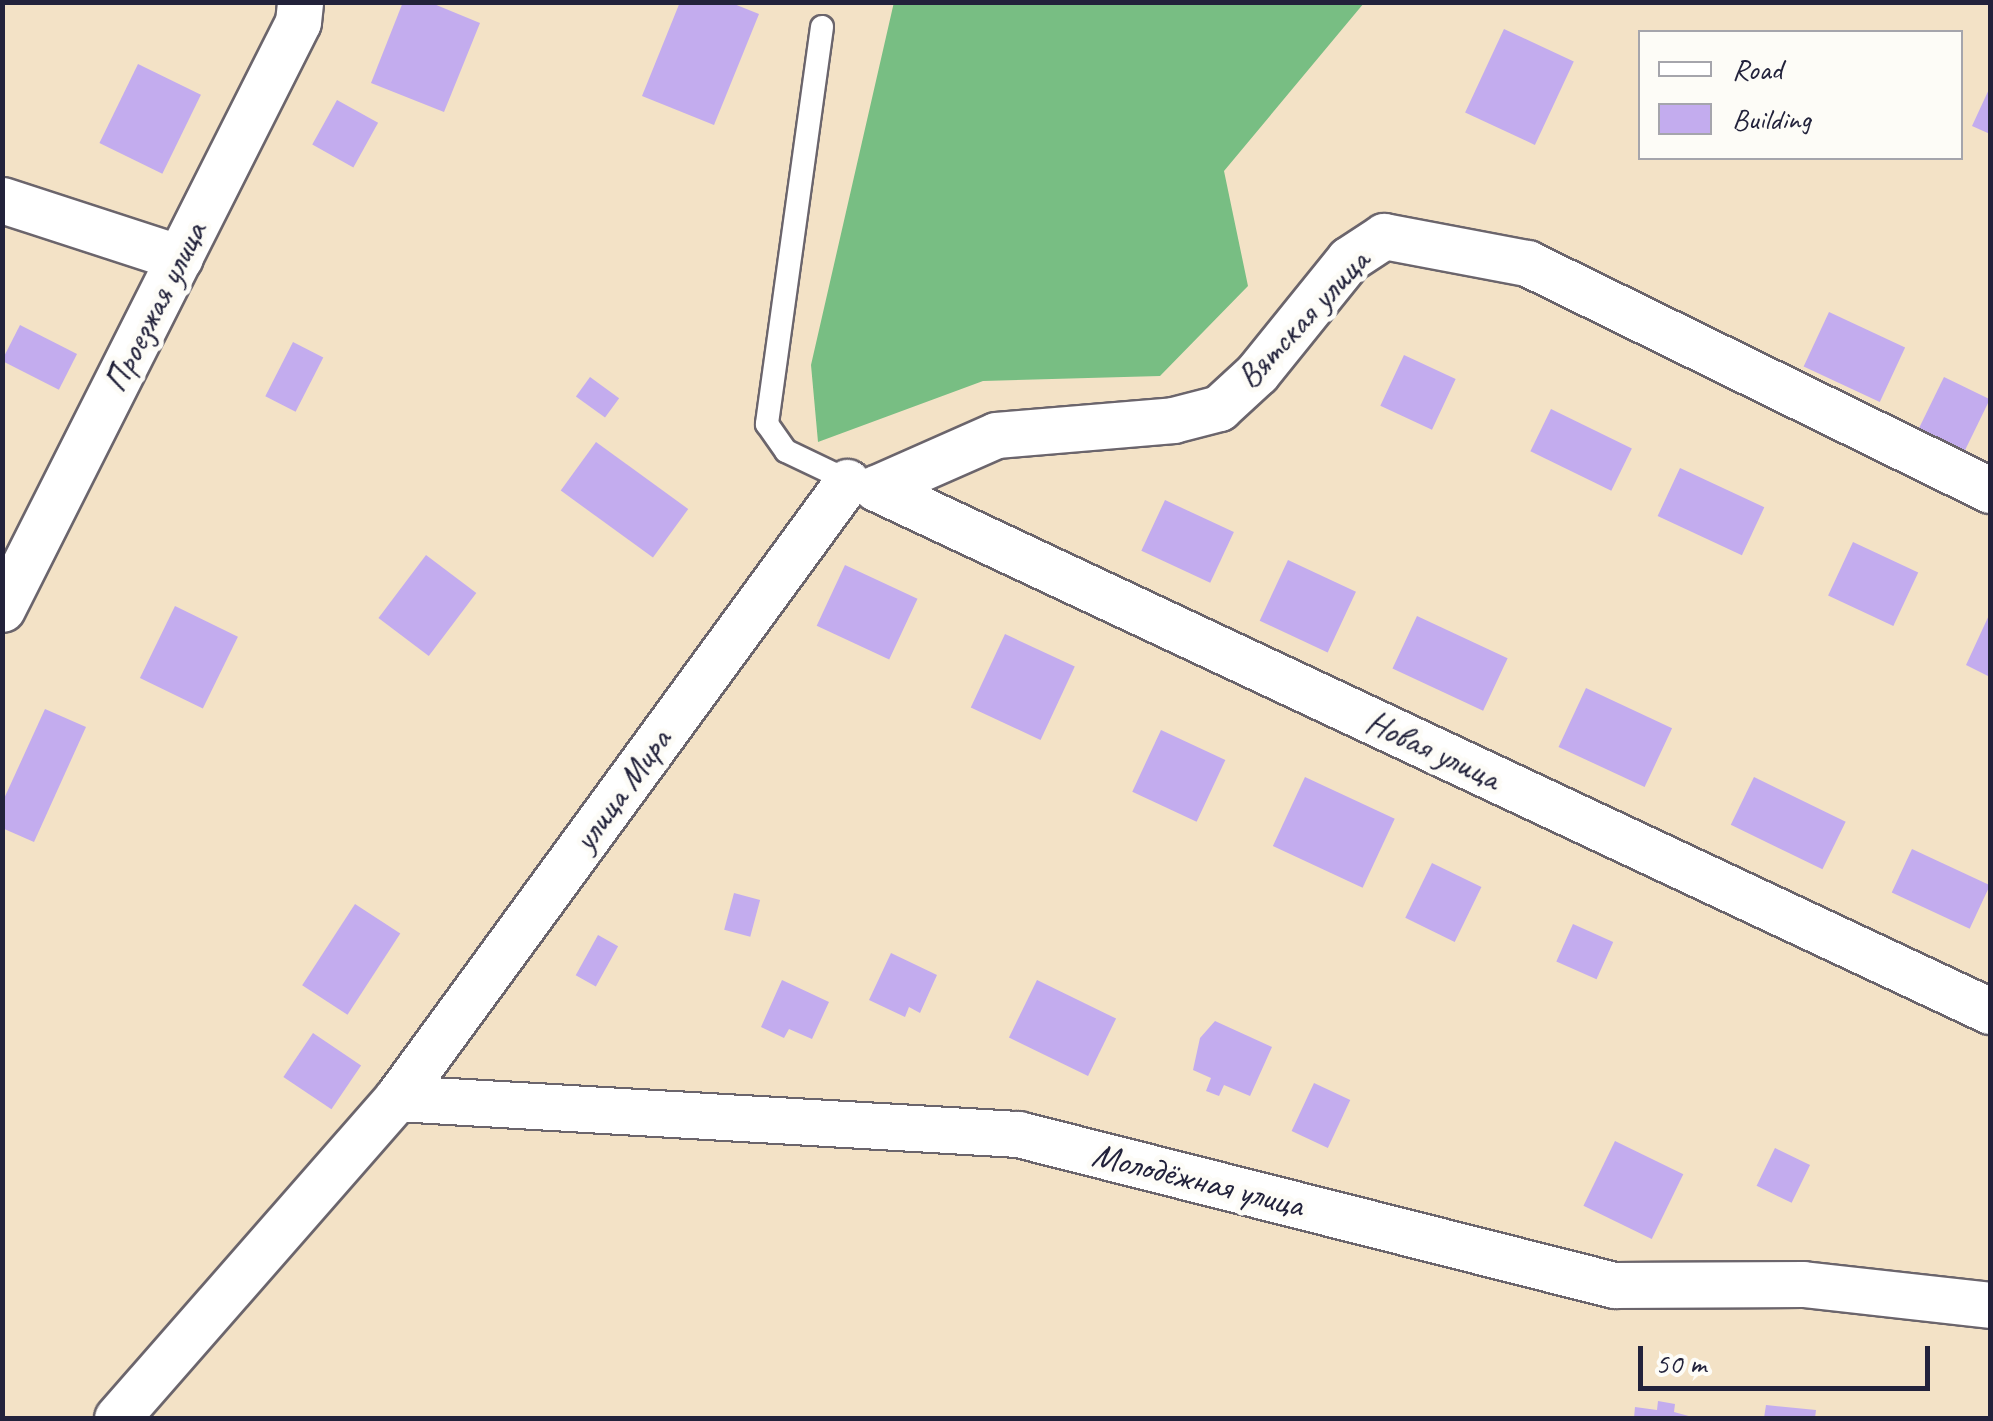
<!DOCTYPE html>
<meta charset="utf-8">
<style>
body{margin:0}
#map{position:relative;width:1993px;height:1421px;overflow:hidden;background:#f3e2c6;font-family:Caveat,sans-serif}
div>[style]{position:absolute}
.forest>*{inset:0;background:#78be83}
.building>*{inset:0;background:#c3acee;transform-origin:0 0}
.roads{filter:drop-shadow(2px 0 #6b656c) drop-shadow(-2px 0 #6b656c) drop-shadow(0 2px #6b656c) drop-shadow(0 -2px #6b656c)}
.lane>*{height:22px;margin:-11px;padding:0 11px;transform-origin:11px;border-radius:11px;background:#fff}
.street>*{height:45px;margin:-22.5px;padding:0 22.5px;transform-origin:22.5px;border-radius:22.5px;background:#fff}
span{translate:-50% -50%;white-space:nowrap;text-align:center;line-height:1.15;-webkit-text-stroke:10px #fdfcf7;paint-order:stroke}
.street-label{font-size:35px;color:#22223b}
.frame{position:absolute;inset:0;border:5px solid #22223b;pointer-events:none}
.legend{position:absolute;left:1638px;top:30px;width:325px;height:130px;box-sizing:border-box;background:#fdfcf7;border:2px solid #a5a5ac;margin:0;padding:12px 18px;list-style:none;font-size:30px;color:#22223b}
.legend li{display:flex;align-items:center;gap:20px;height:50px}
.legend b{width:50px;border:2px solid #a5a5ac}
.scale{position:absolute;left:1638px;top:1346px;width:292px;height:45px;box-sizing:border-box;border:5px solid #22223b;border-top:0;padding-left:12px;font-size:30px;line-height:35px;white-space:nowrap;color:#22223b;-webkit-text-stroke:8px #fdfcf7;paint-order:stroke}
</style>
<div id="map">
<div class="forest">
<div style="clip-path:polygon(894px 2px,1363px 2px,1364px 3px,1224px 171px,1248px 286px,1160px 376px,983px 381px,818px 442px,811px 365px)"></div>
</div>
<div class="building">
<div style="clip-path:polygon(403px 2px,429px 2px,480px 23px,444px 112px,371px 83px)"></div>
<div style="clip-path:polygon(680px 2px,729px 2px,759px 14px,714px 125px,642px 96px)"></div>
<div style="left:1504px;top:29px;width:77px;height:92px;rotate:25deg"></div>
<div style="left:138px;top:64px;width:70px;height:88px;rotate:26deg"></div>
<div style="clip-path:polygon(1990px 87px,1990px 134px,1972px 126px)"></div>
<div style="left:337px;top:100px;width:47px;height:51px;rotate:29deg"></div>
<div style="left:1829px;top:312px;width:84px;height:60px;rotate:25deg"></div>
<div style="left:20px;top:325px;width:64px;height:40px;rotate:27deg"></div>
<div style="left:293px;top:342px;width:34px;height:61px;rotate:27deg"></div>
<div style="left:1404px;top:355px;width:57px;height:56px;rotate:25deg"></div>
<div style="left:590px;top:377px;width:36px;height:24px;rotate:36deg"></div>
<div style="left:1944px;top:377px;width:51px;height:63px;rotate:26deg"></div>
<div style="left:1551px;top:409px;width:90px;height:47px;rotate:26deg"></div>
<div style="left:596px;top:442px;width:114px;height:60px;rotate:36deg"></div>
<div style="left:1680px;top:468px;width:93px;height:53px;rotate:25deg"></div>
<div style="left:1165px;top:500px;width:76px;height:56px;rotate:25deg"></div>
<div style="left:1853px;top:542px;width:72px;height:59px;rotate:25deg"></div>
<div style="left:426px;top:555px;width:63px;height:79px;rotate:37deg"></div>
<div style="left:1288px;top:560px;width:75px;height:67px;rotate:25deg"></div>
<div style="left:845px;top:565px;width:80px;height:67px;rotate:25deg"></div>
<div style="left:175px;top:606px;width:70px;height:80px;rotate:26deg"></div>
<div style="clip-path:polygon(1990px 613px,1990px 677px,1966px 665px)"></div>
<div style="left:1417px;top:616px;width:100px;height:58px;rotate:25deg"></div>
<div style="left:1005px;top:634px;width:77px;height:81px;rotate:25deg"></div>
<div style="left:1586px;top:688px;width:95px;height:65px;rotate:25deg"></div>
<div style="clip-path:polygon(45px 709px,86px 727px,34px 842px,2px 828px,2px 803px)"></div>
<div style="left:1161px;top:730px;width:71px;height:68px;rotate:25deg"></div>
<div style="left:1305px;top:777px;width:99px;height:76px;rotate:25deg"></div>
<div style="left:1754px;top:777px;width:102px;height:53px;rotate:26deg"></div>
<div style="left:1912px;top:849px;width:86px;height:48px;rotate:25deg"></div>
<div style="left:1432px;top:863px;width:55px;height:61px;rotate:26deg"></div>
<div style="left:734px;top:893px;width:27px;height:38px;rotate:15deg"></div>
<div style="left:355px;top:904px;width:54px;height:97px;rotate:33deg"></div>
<div style="left:1573px;top:924px;width:44px;height:41px;rotate:24deg"></div>
<div style="left:598px;top:935px;width:23px;height:46px;rotate:29deg"></div>
<div style="clip-path:polygon(891px 953px,937px 975px,920px 1013px,909px 1007px,905px 1017px,869px 1000px)"></div>
<div style="clip-path:polygon(782px 980px,829px 1002px,812px 1039px,789px 1029px,784px 1038px,761px 1027px)"></div>
<div style="left:1037px;top:980px;width:88px;height:64px;rotate:26deg"></div>
<div style="clip-path:polygon(1215px 1021px,1272px 1047px,1250px 1096px,1224px 1085px,1219px 1096px,1206px 1091px,1211px 1078px,1193px 1070px,1200px 1038px)"></div>
<div style="left:313px;top:1033px;width:58px;height:53px;rotate:34deg"></div>
<div style="left:1314px;top:1083px;width:40px;height:53px;rotate:25deg"></div>
<div style="left:1615px;top:1141px;width:76px;height:72px;rotate:26deg"></div>
<div style="left:1775px;top:1148px;width:39px;height:42px;rotate:26deg"></div>
<div style="clip-path:polygon(1658px 1401px,1675px 1404px,1674px 1412px,1696px 1418px,1634px 1418px,1635px 1407px,1657px 1410px)"></div>
<div style="clip-path:polygon(1766px 1405px,1816px 1410px,1815px 1418px,1764px 1418px)"></div>
</div>
<div class="roads">
<div class="lane">
<div style="left:822px;top:27px;width:401px;rotate:97.9deg"></div>
<div style="left:767px;top:424px;width:33px;rotate:55deg"></div>
<div style="left:786px;top:451px;width:74px;rotate:25.5deg"></div>
</div>
<div class="street">
<div style="left:2px;top:200px;width:187px;rotate:18deg"></div>
<div style="left:876px;top:488px;width:131px;rotate:-23.8deg"></div>
<div style="left:996px;top:435px;width:178px;rotate:-4.8deg"></div>
<div style="left:1173px;top:420px;width:48px;rotate:-14.6deg"></div>
<div style="left:1219px;top:408px;width:52px;rotate:-42.6deg"></div>
<div style="left:1257px;top:373px;width:146px;rotate:-51.1deg"></div>
<div style="left:1349px;top:259px;width:42px;rotate:-33.3deg"></div>
<div style="left:1384px;top:236px;width:146px;rotate:10.7deg"></div>
<div style="left:1527px;top:263px;width:516px;rotate:26.12deg"></div>
<div style="left:876px;top:488px;width:1231px;rotate:25.15deg"></div>
<div style="left:2px;top:609px;width:657px;rotate:-63.24deg"></div>
<div style="left:298px;top:22px;width:20px;rotate:-84deg"></div>
<div style="left:397px;top:1098px;width:622px;rotate:3.32deg"></div>
<div style="left:1018px;top:1134px;width:615px;rotate:14.22deg"></div>
<div style="left:1614px;top:1285px;width:189px;rotate:-0.3deg"></div>
<div style="left:1803px;top:1284px;width:188px;rotate:6.4deg"></div>
<div style="left:117px;top:1418px;width:425px;rotate:-48.8deg"></div>
<div style="left:397px;top:1098px;width:763px;rotate:-53.85deg"></div>
</div>
</div>
<div class="street-label">
<span style="left:155px;top:307px;rotate:-63deg">Проезжая улица</span>
<span style="left:1303px;top:319px;rotate:-47deg">Вятская улица</span>
<span style="left:1433px;top:750px;rotate:25deg">Новая улица</span>
<span style="left:622px;top:790px;rotate:-54deg">улица Мира</span>
<span style="left:1198px;top:1180px;rotate:14deg">Молодёжная улица</span>
</div>
<div class="frame"></div>
<ul class="legend">
<li><b style="height:12px;background:#fff"></b>Road</li>
<li><b style="height:28px;background:#c3acee"></b>Building</li>
</ul>
<div class="scale">50 m</div>
</div>
